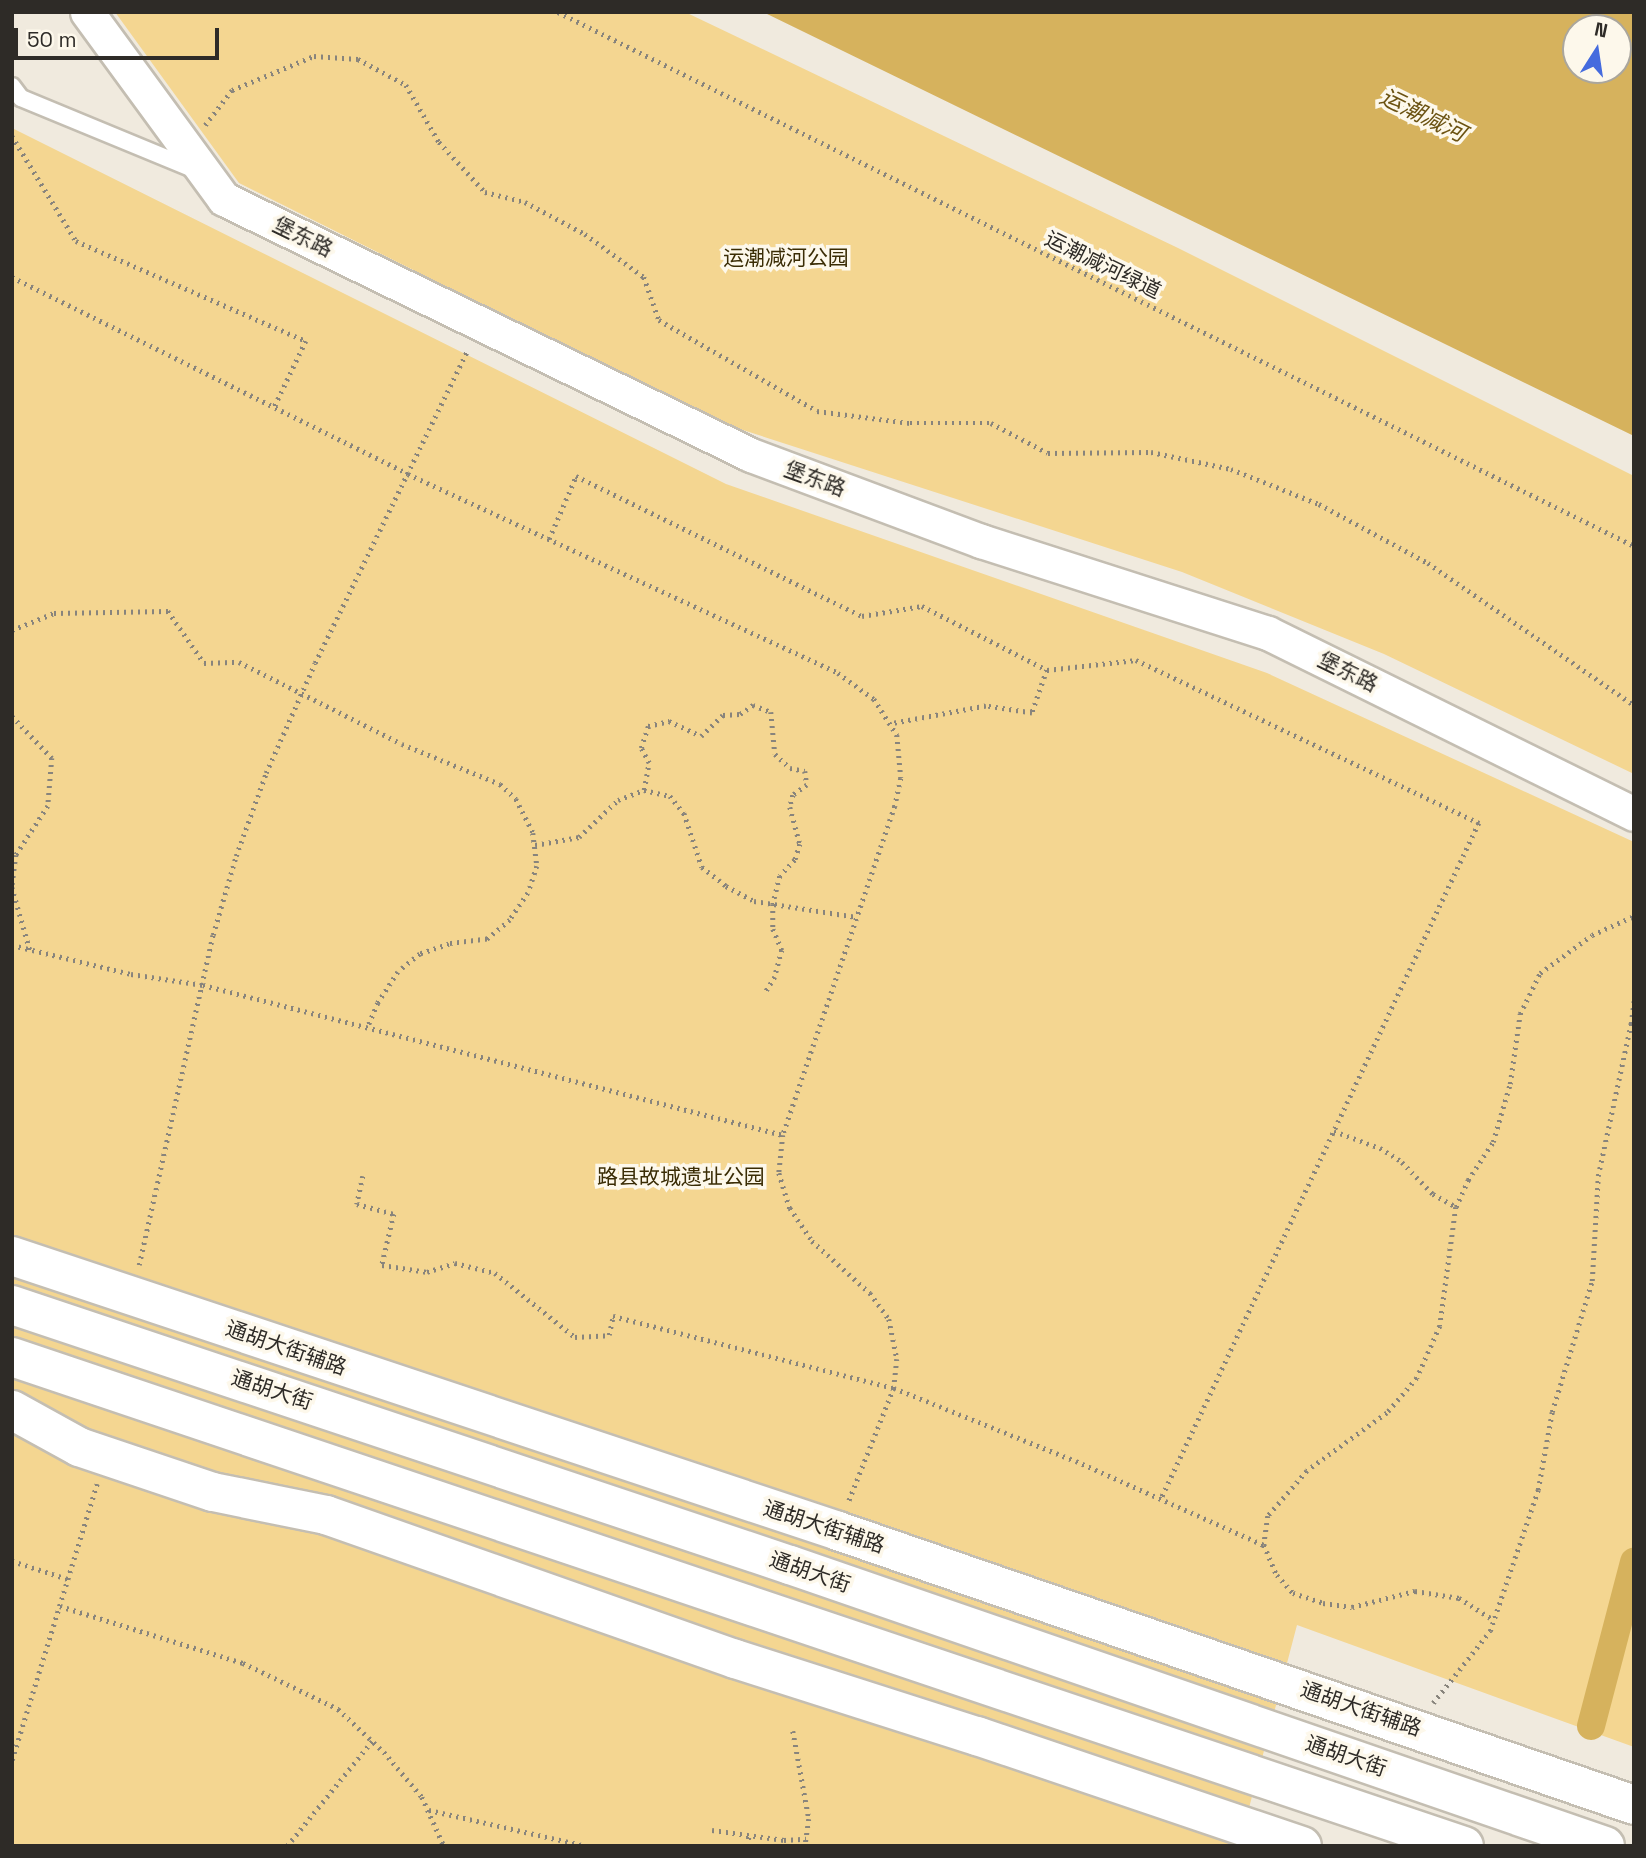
<!DOCTYPE html>
<meta charset="utf-8">
<style>
body{margin:0}
#map{position:relative;width:1646px;height:1858px;overflow:hidden;background:#f0eade;font-family:"Space Grotesk","Noto Sans SC",sans-serif}
div>[style]{position:absolute}
.green>*{inset:0;background:#f4d691}
.water>*{inset:0;background:#d6b25d}
.canal>*{height:28px;margin:-14px;padding:0 14px;transform-origin:14px;border-radius:14px;background:#d6b25d}
.path>*{height:4.5px;margin-top:-2.25px;transform-origin:0;background:repeating-linear-gradient(90deg,#88847c 0 2px,transparent 0 7px)}
.roads{filter:drop-shadow(2px 0 #c4beb2) drop-shadow(-2px 0 #c4beb2) drop-shadow(0 2px #c4beb2) drop-shadow(0 -2px #c4beb2)}
.lane>*{height:16px;margin:-8px;padding:0 8px;transform-origin:8px;border-radius:8px;background:#fff}
.street>*{height:33px;margin:-16.5px;padding:0 16.5px;transform-origin:16.5px;border-radius:16.5px;background:#fff}
.secondary>*{height:38px;margin:-19px;padding:0 19px;transform-origin:19px;border-radius:19px;background:#fff}
.primary>*{height:38px;margin:-19px;padding:0 19px;transform-origin:19px;border-radius:19px;background:#fff}
span{translate:-50% -50%;white-space:nowrap;text-align:center;line-height:1.15;-webkit-text-stroke:7px #fdf8eb;paint-order:stroke}
.street-label{font-size:21px;color:#2e2b27}
.park-label{font-size:21px;color:#3a2c05}
.water-label{font-size:23px;color:#6c5313;font-style:italic}
.frame{position:absolute;inset:0;border:14px solid #2e2b27;pointer-events:none}
.north{position:absolute;left:1562px;top:14px;width:70px;height:70px;box-sizing:border-box;background:#fdf8eb;border:2px solid #aaa69d;border-radius:50%;rotate:12deg;font-size:19px;font-weight:700;line-height:28px;text-align:center;color:#2e2b27}
.north::after{content:'';display:block;margin:auto;width:24px;height:32px;background:#456bde;clip-path:polygon(50% 0,100% 100%,50% 72%,0 100%)}
.scale{position:absolute;left:14px;top:28px;width:205px;height:32px;box-sizing:border-box;border:4px solid #2e2b27;border-top:0;padding-left:9px;font-size:21px;line-height:24px;white-space:nowrap;color:#2e2b27;-webkit-text-stroke:5px #fdf8eb;paint-order:stroke}
</style>
<div id="map">
<div class="green">
<div style="clip-path:polygon(115px 12px,685px 12px,1178px 248px,1634px 476px,1634px 774px,1384px 654px,1182px 572px,718px 422px,239px 183px)"></div>
<div style="clip-path:polygon(12px 128px,726px 484px,1267px 673px,1634px 842px,1634px 1747px,1297px 1625px,1239px 1846px,12px 1846px)"></div>
</div>
<div class="water">
<div style="clip-path:polygon(evenodd,763px 12px,1634px 12px,1634px 436px,763px 12px,1576px 28px,1618px 28px,1618px 70px,1576px 70px,1576px 28px)"></div>
</div>
<div class="canal">
<div style="left:1591px;top:1726px;width:170px;rotate:-75.3deg"></div>
</div>
<div class="path">
<div style="left:558px;top:12px;width:1201px;rotate:26.39deg"></div>
<div style="left:205px;top:125px;width:44px;rotate:-52.4deg"></div>
<div style="left:232px;top:90px;width:89px;rotate:-22.5deg"></div>
<div style="left:314px;top:56px;width:44px;rotate:3.9deg"></div>
<div style="left:358px;top:59px;width:55px;rotate:28.4deg"></div>
<div style="left:406px;top:85px;width:66px;rotate:59.9deg"></div>
<div style="left:439px;top:142px;width:68px;rotate:47.4deg"></div>
<div style="left:485px;top:192px;width:41px;rotate:14deg"></div>
<div style="left:525px;top:202px;width:68px;rotate:28.1deg"></div>
<div style="left:585px;top:234px;width:73px;rotate:36.1deg"></div>
<div style="left:644px;top:277px;width:46px;rotate:70.8deg"></div>
<div style="left:659px;top:320px;width:182px;rotate:29.9deg"></div>
<div style="left:817px;top:411px;width:94px;rotate:7.4deg"></div>
<div style="left:910px;top:423px;width:81px"></div>
<div style="left:991px;top:423px;width:64px;rotate:27.8deg"></div>
<div style="left:1048px;top:453px;width:103px;rotate:-0.6deg"></div>
<div style="left:1151px;top:452px;width:82px;rotate:12deg"></div>
<div style="left:1231px;top:469px;width:95px;rotate:21.7deg"></div>
<div style="left:1319px;top:504px;width:124px;rotate:28.4deg"></div>
<div style="left:1428px;top:563px;width:250px;rotate:34.6deg"></div>
<div style="left:12px;top:136px;width:123px;rotate:58.6deg"></div>
<div style="left:76px;top:241px;width:251px;rotate:23.5deg"></div>
<div style="left:306px;top:341px;width:74px;rotate:115.5deg"></div>
<div style="left:12px;top:277px;width:442px;rotate:26.4deg"></div>
<div style="left:408px;top:474px;width:474px;rotate:24.8deg"></div>
<div style="left:838px;top:673px;width:44px;rotate:35.8deg"></div>
<div style="left:874px;top:699px;width:43px;rotate:57.4deg"></div>
<div style="left:897px;top:735px;width:43px;rotate:84.7deg"></div>
<div style="left:901px;top:778px;width:29px;rotate:102deg"></div>
<div style="left:895px;top:806px;width:348px;rotate:108.8deg"></div>
<div style="left:783px;top:1135px;width:38px;rotate:96deg"></div>
<div style="left:779px;top:1173px;width:37px;rotate:73deg"></div>
<div style="left:790px;top:1208px;width:40px;rotate:56deg"></div>
<div style="left:812px;top:1241px;width:78px;rotate:41.9deg"></div>
<div style="left:870px;top:1293px;width:32px;rotate:54deg"></div>
<div style="left:889px;top:1319px;width:41px;rotate:78.7deg"></div>
<div style="left:897px;top:1359px;width:29px;rotate:96deg"></div>
<div style="left:894px;top:1388px;width:122px;rotate:111.7deg"></div>
<div style="left:549px;top:539px;width:69px;rotate:-66.8deg"></div>
<div style="left:576px;top:476px;width:318px;rotate:26.1deg"></div>
<div style="left:862px;top:616px;width:61px;rotate:-9.5deg"></div>
<div style="left:922px;top:606px;width:140px;rotate:27.1deg"></div>
<div style="left:1047px;top:670px;width:46px;rotate:109.2deg"></div>
<div style="left:1032px;top:713px;width:47px;rotate:-171.3deg"></div>
<div style="left:986px;top:706px;width:98px;rotate:169.4deg"></div>
<div style="left:12px;top:630px;width:45px;rotate:-22deg"></div>
<div style="left:54px;top:613px;width:114px;rotate:-1deg"></div>
<div style="left:168px;top:611px;width:63px;rotate:55.3deg"></div>
<div style="left:204px;top:663px;width:35px;rotate:-2deg"></div>
<div style="left:239px;top:662px;width:182px;rotate:26.7deg"></div>
<div style="left:402px;top:744px;width:106px;rotate:22.2deg"></div>
<div style="left:500px;top:784px;width:22px;rotate:43deg"></div>
<div style="left:516px;top:799px;width:38px;rotate:63deg"></div>
<div style="left:533px;top:833px;width:33px;rotate:83deg"></div>
<div style="left:537px;top:866px;width:28px;rotate:108deg"></div>
<div style="left:528px;top:893px;width:32px;rotate:124deg"></div>
<div style="left:510px;top:920px;width:30px;rotate:140deg"></div>
<div style="left:487px;top:939px;width:38px;rotate:173deg"></div>
<div style="left:449px;top:944px;width:31px;rotate:161deg"></div>
<div style="left:420px;top:954px;width:28px;rotate:141deg"></div>
<div style="left:398px;top:972px;width:37px;rotate:123deg"></div>
<div style="left:378px;top:1003px;width:26px;rotate:113deg"></div>
<div style="left:1047px;top:670px;width:90px;rotate:-6.4deg"></div>
<div style="left:1136px;top:660px;width:380px;rotate:25.4deg"></div>
<div style="left:1479px;top:823px;width:747px;rotate:115.19deg"></div>
<div style="left:12px;top:716px;width:58px;rotate:46.4deg"></div>
<div style="left:52px;top:758px;width:48px;rotate:94.8deg"></div>
<div style="left:48px;top:806px;width:59px;rotate:123.1deg"></div>
<div style="left:16px;top:855px;width:32px;rotate:97deg"></div>
<div style="left:12px;top:887px;width:66px;rotate:74.1deg"></div>
<div style="left:644px;top:790px;width:27px;rotate:-80deg"></div>
<div style="left:649px;top:763px;width:17px;rotate:-118deg"></div>
<div style="left:641px;top:748px;width:23px;rotate:-72deg"></div>
<div style="left:648px;top:726px;width:22px;rotate:-13deg"></div>
<div style="left:669px;top:721px;width:35px;rotate:25deg"></div>
<div style="left:701px;top:736px;width:30px;rotate:-44deg"></div>
<div style="left:723px;top:715px;width:17px;rotate:-3deg"></div>
<div style="left:740px;top:714px;width:16px;rotate:-35deg"></div>
<div style="left:753px;top:705px;width:19px;rotate:21deg"></div>
<div style="left:771px;top:712px;width:42px;rotate:84.6deg"></div>
<div style="left:775px;top:754px;width:21px;rotate:43deg"></div>
<div style="left:790px;top:768px;width:15px;rotate:11deg"></div>
<div style="left:805px;top:771px;width:14px;rotate:82deg"></div>
<div style="left:807px;top:785px;width:17px;rotate:144deg"></div>
<div style="left:793px;top:795px;width:12px;rotate:104deg"></div>
<div style="left:790px;top:807px;width:38px;rotate:75deg"></div>
<div style="left:800px;top:844px;width:17px;rotate:107deg"></div>
<div style="left:795px;top:860px;width:22px;rotate:133deg"></div>
<div style="left:780px;top:876px;width:29px;rotate:104deg"></div>
<div style="left:773px;top:904px;width:25px;rotate:90deg"></div>
<div style="left:773px;top:929px;width:23px;rotate:67deg"></div>
<div style="left:782px;top:950px;width:28px;rotate:105deg"></div>
<div style="left:775px;top:977px;width:19px;rotate:122deg"></div>
<div style="left:535px;top:845px;width:45px;rotate:-10.3deg"></div>
<div style="left:579px;top:837px;width:54px;rotate:-43.5deg"></div>
<div style="left:618px;top:800px;width:28px;rotate:-21deg"></div>
<div style="left:644px;top:790px;width:27px;rotate:13deg"></div>
<div style="left:670px;top:796px;width:22px;rotate:51deg"></div>
<div style="left:684px;top:813px;width:57px;rotate:71.6deg"></div>
<div style="left:702px;top:867px;width:31px;rotate:38deg"></div>
<div style="left:726px;top:886px;width:32px;rotate:28deg"></div>
<div style="left:754px;top:901px;width:104px;rotate:8.8deg"></div>
<div style="left:12px;top:945px;width:122px;rotate:13.7deg"></div>
<div style="left:131px;top:974px;width:73px;rotate:8.7deg"></div>
<div style="left:203px;top:985px;width:599px;rotate:14.5deg"></div>
<div style="left:1334px;top:1131px;width:49px;rotate:20.3deg"></div>
<div style="left:1380px;top:1148px;width:26px;rotate:32deg"></div>
<div style="left:1402px;top:1162px;width:45px;rotate:45.9deg"></div>
<div style="left:1433px;top:1194px;width:26px;rotate:29deg"></div>
<div style="left:1456px;top:1207px;width:120px;rotate:97.7deg"></div>
<div style="left:1440px;top:1326px;width:57px;rotate:113.9deg"></div>
<div style="left:1417px;top:1378px;width:46px;rotate:130.6deg"></div>
<div style="left:1387px;top:1413px;width:99px;rotate:144.1deg"></div>
<div style="left:1307px;top:1471px;width:60px;rotate:130.9deg"></div>
<div style="left:1268px;top:1516px;width:29px;rotate:98deg"></div>
<div style="left:1264px;top:1545px;width:33px;rotate:67deg"></div>
<div style="left:1277px;top:1575px;width:24px;rotate:48deg"></div>
<div style="left:1293px;top:1593px;width:32px;rotate:18deg"></div>
<div style="left:1323px;top:1603px;width:29px;rotate:8deg"></div>
<div style="left:1352px;top:1607px;width:65px;rotate:-14.3deg"></div>
<div style="left:1415px;top:1591px;width:45px;rotate:9deg"></div>
<div style="left:1459px;top:1598px;width:41px;rotate:32.2deg"></div>
<div style="left:363px;top:1176px;width:29px;rotate:102deg"></div>
<div style="left:357px;top:1204px;width:38px;rotate:15deg"></div>
<div style="left:394px;top:1214px;width:52px;rotate:103.2deg"></div>
<div style="left:382px;top:1265px;width:46px;rotate:8.8deg"></div>
<div style="left:427px;top:1272px;width:29px;rotate:-18deg"></div>
<div style="left:455px;top:1263px;width:41px;rotate:14deg"></div>
<div style="left:495px;top:1273px;width:102px;rotate:38.7deg"></div>
<div style="left:575px;top:1337px;width:34px;rotate:-3deg"></div>
<div style="left:609px;top:1335px;width:19px;rotate:-78deg"></div>
<div style="left:613px;top:1316px;width:290px;rotate:14.4deg"></div>
<div style="left:894px;top:1388px;width:196px;rotate:21.9deg"></div>
<div style="left:1076px;top:1461px;width:206px;rotate:24.1deg"></div>
<div style="left:1456px;top:1207px;width:30px;rotate:-66deg"></div>
<div style="left:1468px;top:1180px;width:45px;rotate:-56.7deg"></div>
<div style="left:1493px;top:1142px;width:60px;rotate:-73.7deg"></div>
<div style="left:1510px;top:1084px;width:71px;rotate:-81.9deg"></div>
<div style="left:1520px;top:1014px;width:46px;rotate:-64deg"></div>
<div style="left:1540px;top:973px;width:64px;rotate:-36.2deg"></div>
<div style="left:1592px;top:935px;width:46px;rotate:-24.3deg"></div>
<div style="left:139px;top:1265px;width:338px;rotate:-77.4deg"></div>
<div style="left:213px;top:935px;width:82px;rotate:-73.8deg"></div>
<div style="left:236px;top:856px;width:88px;rotate:-70.1deg"></div>
<div style="left:266px;top:773px;width:120px;rotate:-66deg"></div>
<div style="left:315px;top:663px;width:349px;rotate:-64deg"></div>
<div style="left:12px;top:1561px;width:59px;rotate:17.8deg"></div>
<div style="left:60px;top:1606px;width:192px;rotate:17.3deg"></div>
<div style="left:243px;top:1663px;width:106px;rotate:25.8deg"></div>
<div style="left:338px;top:1709px;width:63px;rotate:43.1deg"></div>
<div style="left:384px;top:1752px;width:59px;rotate:49.8deg"></div>
<div style="left:422px;top:1797px;width:54px;rotate:65.8deg"></div>
<div style="left:1433px;top:1703px;width:92px;rotate:-51.6deg"></div>
<div style="left:1490px;top:1631px;width:149px;rotate:-71.2deg"></div>
<div style="left:1538px;top:1490px;width:79px;rotate:-79.8deg"></div>
<div style="left:1552px;top:1412px;width:137px;rotate:-73deg"></div>
<div style="left:1592px;top:1281px;width:105px;rotate:-86.7deg"></div>
<div style="left:1598px;top:1176px;width:156px;rotate:-77.8deg"></div>
<div style="left:1631px;top:1024px;width:24px;rotate:-83deg"></div>
<div style="left:793px;top:1731px;width:89px;rotate:79.7deg"></div>
<div style="left:809px;top:1819px;width:27px;rotate:98deg"></div>
<div style="left:12px;top:1760px;width:289px;rotate:-72.9deg"></div>
<div style="left:429px;top:1810px;width:161px;rotate:12.9deg"></div>
<div style="left:712px;top:1830px;width:73px;rotate:7.9deg"></div>
<div style="left:784px;top:1840px;width:22px;rotate:-3deg"></div>
<div style="left:287px;top:1846px;width:135px;rotate:-51deg"></div>
<div style="left:747px;top:1846px;width:11px;rotate:-80deg"></div>
</div>
<div class="roads">
<div class="lane">
<div style="left:12px;top:86px;width:15px;rotate:53deg"></div>
<div style="left:21px;top:98px;width:189px;rotate:22.4deg"></div>
</div>
<div class="street">
<div style="left:87px;top:12px;width:232px;rotate:53.8deg"></div>
<div style="left:224px;top:199px;width:586px;rotate:25.91deg"></div>
<div style="left:751px;top:455px;width:246px;rotate:20.5deg"></div>
<div style="left:981px;top:541px;width:301px;rotate:17.8deg"></div>
<div style="left:1268px;top:633px;width:408px;rotate:26.3deg"></div>
</div>
<div class="secondary">
<div style="left:12px;top:1256px;width:871px;rotate:18.41deg"></div>
<div style="left:838px;top:1531px;width:842px;rotate:18.99deg"></div>
<div style="left:12px;top:1410px;width:77px;rotate:28.9deg"></div>
<div style="left:79px;top:1447px;width:141px;rotate:18.6deg"></div>
<div style="left:213px;top:1492px;width:115px;rotate:11.5deg"></div>
<div style="left:326px;top:1515px;width:434px;rotate:19.4deg"></div>
<div style="left:735px;top:1659px;width:254px;rotate:17.7deg"></div>
<div style="left:977px;top:1736px;width:343px;rotate:18.7deg"></div>
</div>
<div class="primary">
<div style="left:12px;top:1305px;width:820px;rotate:18.48deg"></div>
<div style="left:790px;top:1565px;width:862px;rotate:19.02deg"></div>
<div style="left:12px;top:1357px;width:1532px;rotate:18.61deg"></div>
</div>
</div>
<div class="street-label">
<span style="left:303px;top:237px;rotate:26deg">堡东路</span>
<span style="left:1103px;top:265px;rotate:26deg">运潮减河绿道</span>
<span style="left:815px;top:479px;rotate:20deg">堡东路</span>
<span style="left:1348px;top:672px;rotate:26deg">堡东路</span>
<span style="left:286px;top:1348px;rotate:19deg">通胡大街辅路</span>
<span style="left:272px;top:1390px;rotate:18deg">通胡大街</span>
<span style="left:824px;top:1527px;rotate:18deg">通胡大街辅路</span>
<span style="left:810px;top:1572px;rotate:19deg">通胡大街</span>
<span style="left:1361px;top:1709px;rotate:19deg">通胡大街辅路</span>
<span style="left:1346px;top:1756px;rotate:19deg">通胡大街</span>
</div>
<div class="park-label">
<span style="left:786px;top:258px">运潮减河公园</span>
<span style="left:681px;top:1177px">路县故城遗址公园</span>
</div>
<div class="water-label">
<span style="left:1423px;top:115px;rotate:26deg">运潮减河</span>
</div>
<div class="frame"></div>
<div class="north">N</div>
<div class="scale">50 m</div>
</div>
